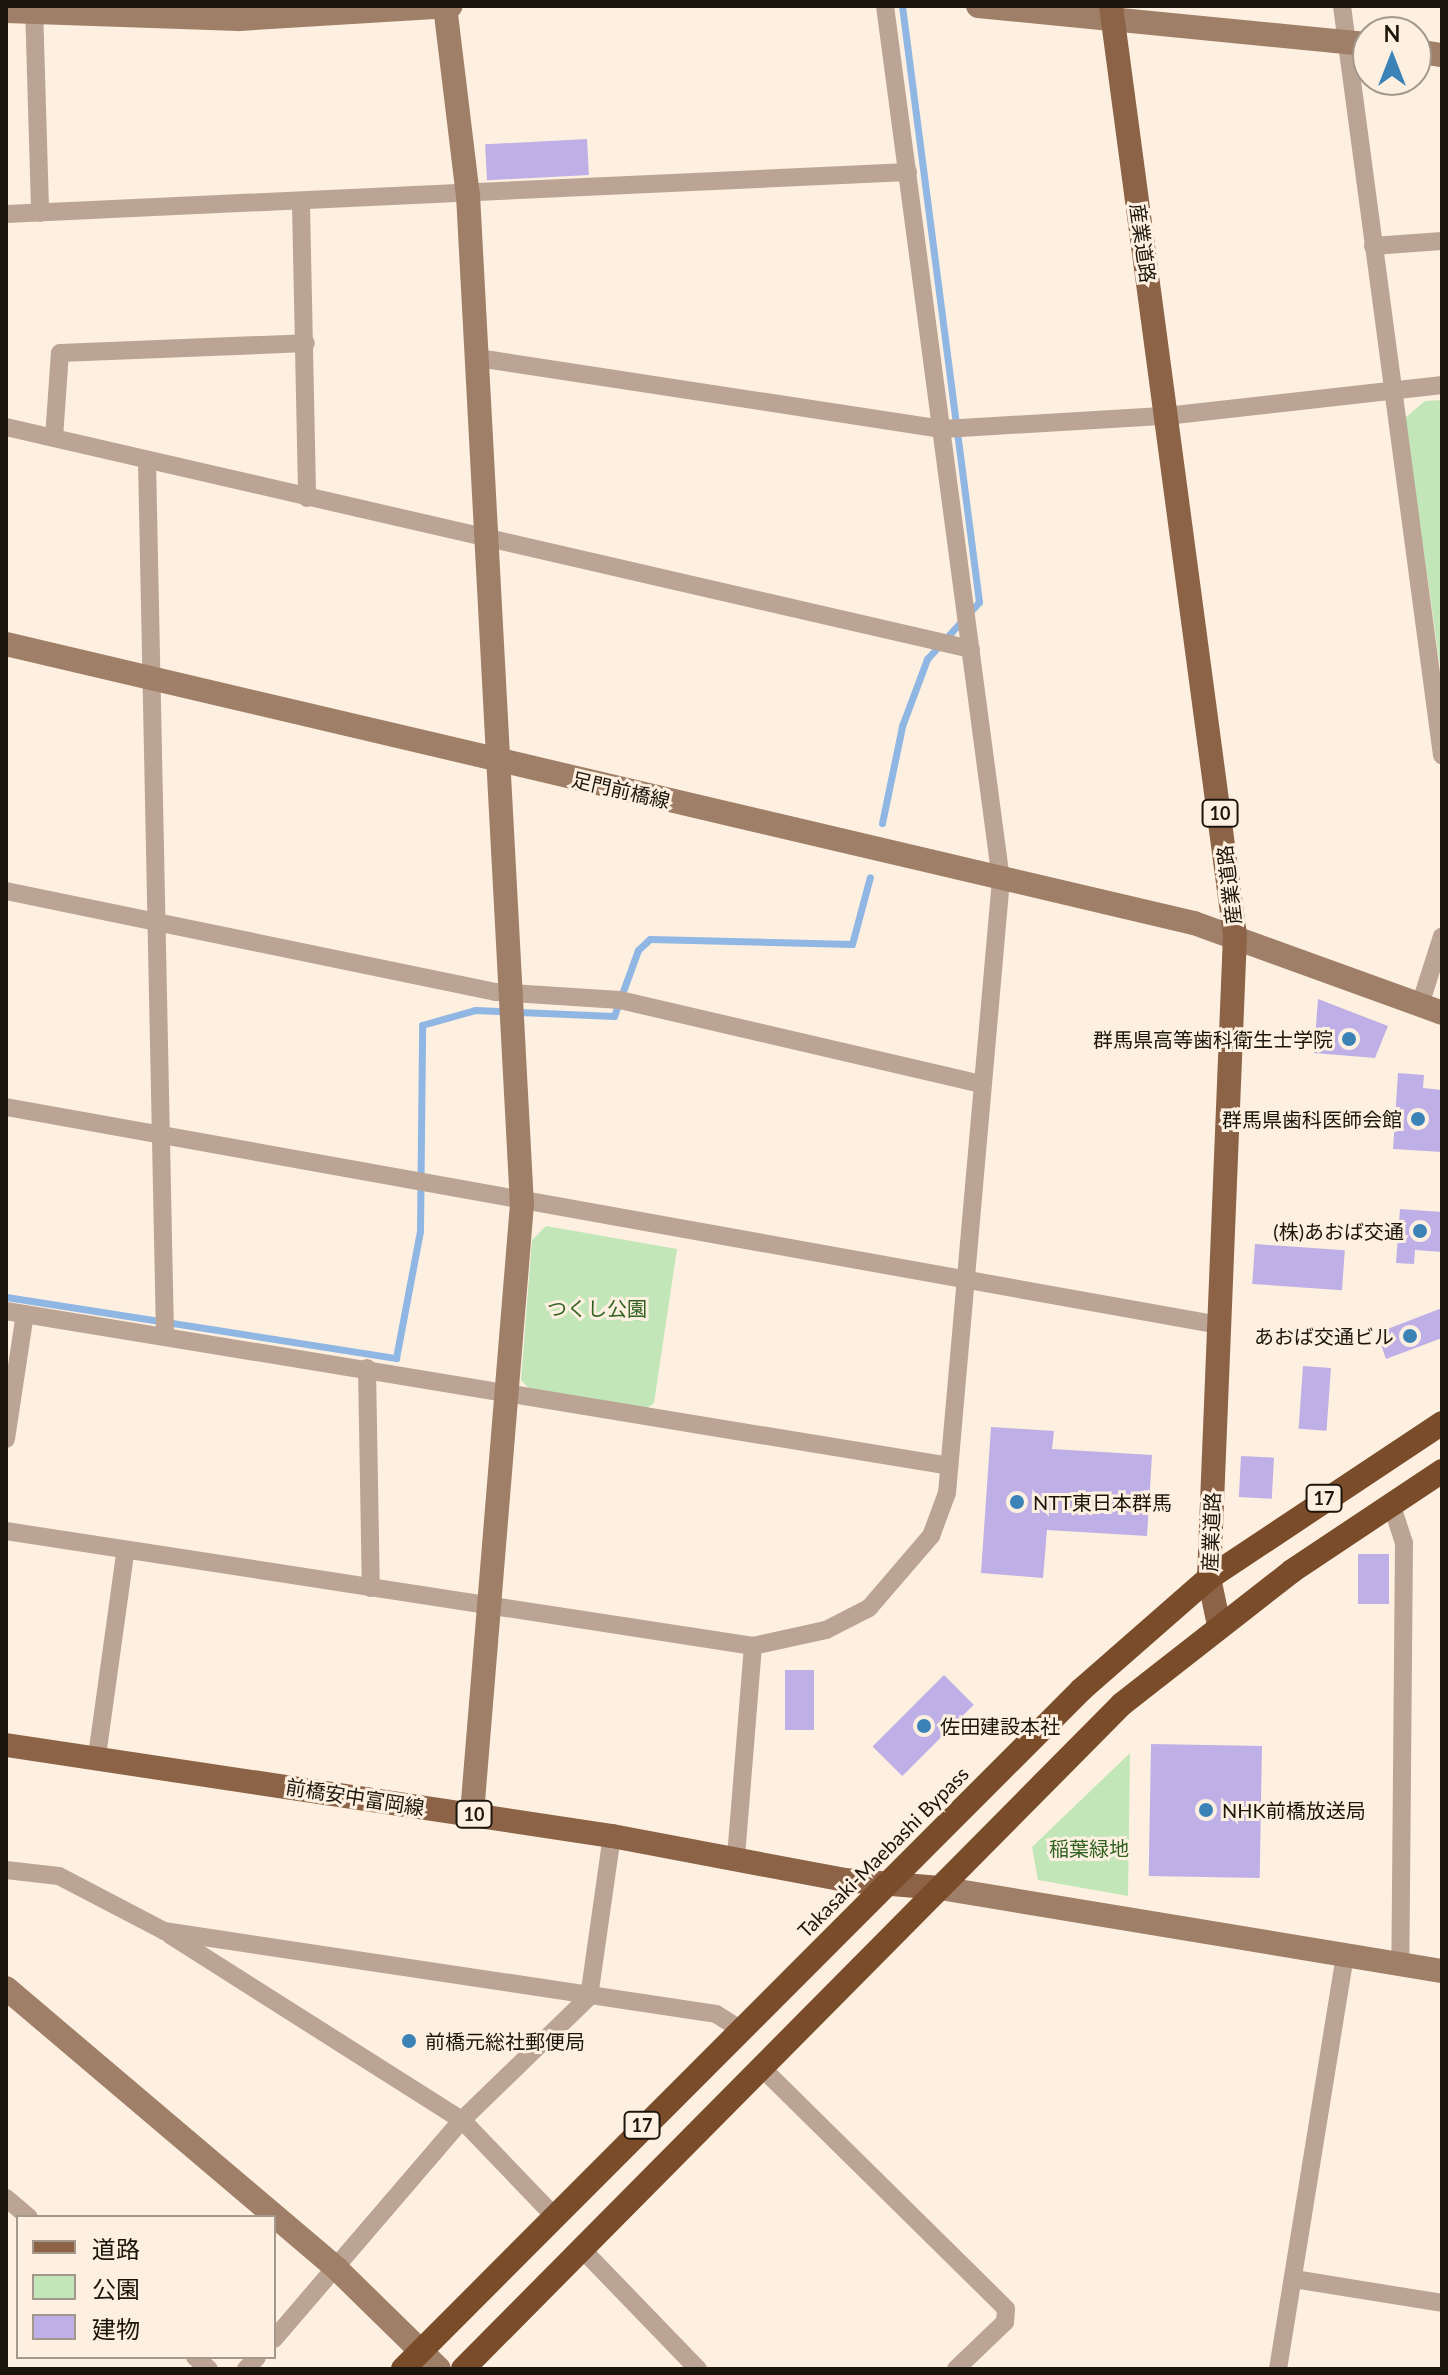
<!DOCTYPE html>
<meta charset="utf-8">
<style>
body{margin:0}
#map{position:relative;width:1448px;height:2375px;overflow:hidden;background:#fdf0e0;font-family:Lato,"Noto Sans JP",sans-serif}
div>[style]{position:absolute}
.green>*{inset:0;background:#c2e6b8}
.stream>*{height:7px;margin:-3.5px;padding:0 3.5px;transform-origin:3.5px;border-radius:3.5px;background:#90b6e4}
.building>*{inset:0;background:#beafe6;transform-origin:0 0}
.street>*{height:18px;margin:-9px;padding:0 9px;transform-origin:9px;border-radius:9px;background:#bca495}
.secondary>*{height:24px;margin:-12px;padding:0 12px;transform-origin:12px;border-radius:12px;background:#a07f68}
.primary>*{height:24px;margin:-12px;padding:0 12px;transform-origin:12px;border-radius:12px;background:#8c6347}
.highway>*{height:24px;margin:-12px;padding:0 12px;transform-origin:12px;border-radius:12px;background:#7a4c2a}
.dots>*{width:22px;height:22px;translate:-50% -50%;box-sizing:border-box;border:4px solid #fdf0e0;border-radius:50%}
span{translate:-50% -50%;white-space:nowrap;text-align:center;line-height:1.15;-webkit-text-stroke:6px #fdf0e0;paint-order:stroke}
.shield-label span{padding:2px 6px;background:#fdf0e0;border:2px solid;border-radius:6px;-webkit-text-stroke-width:0}
.shield-label{font-size:18px;color:#1c150c;font-weight:700}
.street-label{font-size:20px;color:#1c150c}
.poi-label{font-size:20px;color:#1c150c}
.right{translate:-100% -50%;text-align:right}
.left{translate:0 -50%;text-align:left}
.park-label{font-size:20px;color:#316222}
.frame{position:absolute;inset:0;border:8px solid #1c150c;pointer-events:none}
.legend{position:absolute;left:16px;top:2215px;width:260px;height:144px;box-sizing:border-box;background:#fdf0e0;border:2px solid #a3988b;margin:0;padding:10px 14px;list-style:none;font-size:24px;color:#1c150c}
.legend li{display:flex;align-items:center;gap:16px;height:40px}
.legend b{width:40px;border:2px solid #a3988b}
.north{position:absolute;left:1352px;top:16px;width:80px;height:80px;box-sizing:border-box;background:#fdf0e0;border:2px solid #a3988b;border-radius:50%;rotate:0deg;font-size:22px;font-weight:700;line-height:32px;text-align:center;color:#1c150c}
.north::after{content:'';display:block;margin:auto;width:28px;height:36px;background:#3b83b7;clip-path:polygon(50% 0,100% 100%,50% 72%,0 100%)}
</style>
<div id="map">
<div class="green">
<div style="clip-path:polygon(1442px 400px,1442px 680px,1405px 418px,1425px 401px)"></div>
<div style="clip-path:polygon(546px 1226px,677px 1249px,654px 1403px,643px 1411px,531px 1391px,521px 1380px,532px 1240px)"></div>
<div style="clip-path:polygon(1130px 1753px,1128px 1896px,1038px 1880px,1032px 1847px)"></div>
</div>
<div class="stream">
<div style="left:882px;top:823px;width:99px;rotate:-78.3deg"></div>
<div style="left:902px;top:726px;width:72px;rotate:-69.5deg"></div>
<div style="left:927px;top:659px;width:77px;rotate:-47.6deg"></div>
<div style="left:979px;top:602px;width:601px;rotate:-97.36deg"></div>
<div style="left:6px;top:1297px;width:395px;rotate:8.9deg"></div>
<div style="left:396px;top:1358px;width:129px;rotate:-79.3deg"></div>
<div style="left:420px;top:1231px;width:206px;rotate:-89.4deg"></div>
<div style="left:422px;top:1025px;width:55px;rotate:-15.8deg"></div>
<div style="left:475px;top:1010px;width:139px;rotate:2.5deg"></div>
<div style="left:614px;top:1016px;width:70px;rotate:-70deg"></div>
<div style="left:638px;top:950px;width:16px;rotate:-43deg"></div>
<div style="left:650px;top:939px;width:202px;rotate:1.4deg"></div>
<div style="left:852px;top:944px;width:69px;rotate:-75deg"></div>
</div>
<div class="building">
<div style="left:587px;top:139px;width:36px;height:102px;rotate:87deg"></div>
<div style="clip-path:polygon(1318px 999px,1388px 1026px,1375px 1058px,1314px 1053px)"></div>
<div style="clip-path:polygon(1398px 1073px,1424px 1075px,1423px 1088px,1442px 1090px,1442px 1152px,1393px 1149px)"></div>
<div style="clip-path:polygon(1400px 1209px,1442px 1212px,1442px 1252px,1415px 1250px,1414px 1264px,1396px 1263px)"></div>
<div style="left:1255px;top:1244px;width:90px;height:40px;rotate:4deg"></div>
<div style="clip-path:polygon(1442px 1308px,1442px 1338px,1386px 1359px,1377px 1333px)"></div>
<div style="left:1303px;top:1366px;width:28px;height:63px;rotate:4deg"></div>
<div style="clip-path:polygon(991px 1427px,1054px 1431px,1052px 1449px,1152px 1455px,1147px 1536px,1047px 1530px,1043px 1578px,981px 1573px)"></div>
<div style="left:1241px;top:1456px;width:33px;height:41px;rotate:3deg"></div>
<div style="left:1358px;top:1554px;width:31px;height:50px"></div>
<div style="left:785px;top:1670px;width:29px;height:60px"></div>
<div style="left:944px;top:1675px;width:42px;height:101px;rotate:45deg"></div>
<div style="left:1151px;top:1744px;width:111px;height:132px;rotate:1deg"></div>
</div>
<div class="street">
<div style="left:34px;top:6px;width:207px;rotate:88.3deg"></div>
<div style="left:1342px;top:6px;width:756px;rotate:82.4deg"></div>
<div style="left:301px;top:205px;width:293px;rotate:88.8deg"></div>
<div style="left:6px;top:214px;width:903px;rotate:-2.67deg"></div>
<div style="left:1373px;top:246px;width:69px;rotate:-4.1deg"></div>
<div style="left:478px;top:358px;width:471px;rotate:8.7deg"></div>
<div style="left:944px;top:429px;width:222px;rotate:-3.4deg"></div>
<div style="left:1166px;top:416px;width:278px;rotate:-6.4deg"></div>
<div style="left:6px;top:427px;width:990px;rotate:12.96deg"></div>
<div style="left:54px;top:438px;width:85px;rotate:-86deg"></div>
<div style="left:60px;top:353px;width:246px;rotate:-2.3deg"></div>
<div style="left:147px;top:461px;width:874px;rotate:88.82deg"></div>
<div style="left:6px;top:891px;width:500px;rotate:11.65deg"></div>
<div style="left:496px;top:992px;width:124px;rotate:3.7deg"></div>
<div style="left:620px;top:1000px;width:372px;rotate:13.1deg"></div>
<div style="left:1420px;top:1005px;width:72px;rotate:-72.3deg"></div>
<div style="left:6px;top:1107px;width:1232px;rotate:10.19deg"></div>
<div style="left:6px;top:1311px;width:956px;rotate:9.33deg"></div>
<div style="left:367px;top:1368px;width:220px;rotate:89deg"></div>
<div style="left:6px;top:1439px;width:126px;rotate:-81.4deg"></div>
<div style="left:1391px;top:1503px;width:42px;rotate:72deg"></div>
<div style="left:1404px;top:1543px;width:421px;rotate:90.5deg"></div>
<div style="left:6px;top:1531px;width:756px;rotate:8.75deg"></div>
<div style="left:753px;top:1646px;width:75px;rotate:-12.4deg"></div>
<div style="left:826px;top:1630px;width:48px;rotate:-27.1deg"></div>
<div style="left:869px;top:1608px;width:95px;rotate:-49.3deg"></div>
<div style="left:931px;top:1536px;width:46px;rotate:-69.6deg"></div>
<div style="left:947px;top:1493px;width:615px;rotate:-84.97deg"></div>
<div style="left:1001px;top:880px;width:882px;rotate:-97.56deg"></div>
<div style="left:97px;top:1756px;width:205px;rotate:-82.1deg"></div>
<div style="left:736px;top:1857px;width:212px;rotate:-85.4deg"></div>
<div style="left:6px;top:1870px;width:53px;rotate:6.5deg"></div>
<div style="left:59px;top:1876px;width:119px;rotate:27.6deg"></div>
<div style="left:164px;top:1931px;width:558px;rotate:8.55deg"></div>
<div style="left:716px;top:2014px;width:26px;rotate:32deg"></div>
<div style="left:170px;top:1935px;width:346px;rotate:32.4deg"></div>
<div style="left:462px;top:2120px;width:132px;rotate:46.2deg"></div>
<div style="left:761px;top:2067px;width:344px;rotate:44.6deg"></div>
<div style="left:1006px;top:2309px;width:13px;rotate:94deg"></div>
<div style="left:1005px;top:2322px;width:68px;rotate:136.2deg"></div>
<div style="left:6px;top:2198px;width:30px;rotate:40deg"></div>
<div style="left:580px;top:2247px;width:170px;rotate:46deg"></div>
<div style="left:1294px;top:2279px;width:150px;rotate:9.2deg"></div>
<div style="left:274px;top:2339px;width:289px;rotate:-49.4deg"></div>
<div style="left:462px;top:2120px;width:177px;rotate:-44.1deg"></div>
<div style="left:589px;top:1997px;width:163px;rotate:-81.9deg"></div>
<div style="left:195px;top:2357px;width:18px;rotate:41deg"></div>
<div style="left:246px;top:2369px;width:16px;rotate:-47deg"></div>
<div style="left:1278px;top:2369px;width:417px;rotate:-80.8deg"></div>
</div>
<div class="secondary">
<div style="left:445px;top:6px;width:190px;rotate:83.1deg"></div>
<div style="left:468px;top:195px;width:1010px;rotate:86.94deg"></div>
<div style="left:522px;top:1204px;width:611px;rotate:94.69deg"></div>
<div style="left:978px;top:6px;width:392px;rotate:5.6deg"></div>
<div style="left:6px;top:11px;width:233px;rotate:2deg"></div>
<div style="left:239px;top:19px;width:212px;rotate:-3.5deg"></div>
<div style="left:1416px;top:51px;width:26px;rotate:9deg"></div>
<div style="left:6px;top:644px;width:1220px;rotate:13.22deg"></div>
<div style="left:1194px;top:923px;width:264px;rotate:19.9deg"></div>
<div style="left:940px;top:1888px;width:509px;rotate:9.39deg"></div>
<div style="left:6px;top:1988px;width:436px;rotate:40.3deg"></div>
<div style="left:338px;top:2270px;width:141px;rotate:44.4deg"></div>
</div>
<div class="primary">
<div style="left:1111px;top:6px;width:937px;rotate:82.4deg"></div>
<div style="left:1235px;top:935px;width:644px;rotate:92.32deg"></div>
<div style="left:1209px;top:1578px;width:48px;rotate:78deg"></div>
<div style="left:6px;top:1745px;width:613px;rotate:8.54deg"></div>
<div style="left:612px;top:1836px;width:236px;rotate:10.7deg"></div>
<div style="left:844px;top:1880px;width:96px;rotate:4.8deg"></div>
</div>
<div class="highway">
<div style="left:403px;top:2369px;width:960px;rotate:-45.04deg"></div>
<div style="left:1081px;top:1690px;width:170px;rotate:-41.2deg"></div>
<div style="left:1209px;top:1578px;width:280px;rotate:-33.6deg"></div>
<div style="left:463px;top:2369px;width:936px;rotate:-45.26deg"></div>
<div style="left:1122px;top:1704px;width:216px;rotate:-38deg"></div>
<div style="left:1292px;top:1571px;width:180px;rotate:-33.7deg"></div>
</div>
<div class="dots">
<div style="left:1349px;top:1039px;background:#3b83b7"></div>
<div style="left:1418px;top:1119px;background:#3b83b7"></div>
<div style="left:1420px;top:1231px;background:#3b83b7"></div>
<div style="left:1410px;top:1336px;background:#3b83b7"></div>
<div style="left:1017px;top:1502px;background:#3b83b7"></div>
<div style="left:924px;top:1726px;background:#3b83b7"></div>
<div style="left:1206px;top:1810px;background:#3b83b7"></div>
<div style="left:409px;top:2041px;background:#3b83b7"></div>
</div>
<div class="shield-label">
<span style="left:1220px;top:813px">10</span>
<span style="left:1324px;top:1498px">17</span>
<span style="left:474px;top:1814px">10</span>
<span style="left:642px;top:2125px">17</span>
</div>
<div class="street-label">
<span style="left:1143px;top:243px;rotate:82deg">産業道路</span>
<span style="left:621px;top:790px;rotate:13deg">足門前橋線</span>
<span style="left:1229px;top:885px;rotate:-97deg">産業道路</span>
<span style="left:1211px;top:1532px;rotate:-88deg">産業道路</span>
<span style="left:355px;top:1797px;rotate:9deg">前橋安中富岡線</span>
<span style="left:883px;top:1852px;rotate:-45deg">Takasaki-Maebashi Bypass</span>
</div>
<div class="poi-label">
<span class="right" style="left:1333px;top:1039px">群馬県高等歯科衛生士学院</span>
<span class="right" style="left:1402px;top:1119px">群馬県歯科医師会館</span>
<span class="right" style="left:1404px;top:1231px">(株)あおば交通</span>
<span class="right" style="left:1394px;top:1336px">あおば交通ビル</span>
<span class="left" style="left:1033px;top:1502px">NTT東日本群馬</span>
<span class="left" style="left:940px;top:1726px">佐田建設本社</span>
<span class="left" style="left:1222px;top:1810px">NHK前橋放送局</span>
<span class="left" style="left:425px;top:2041px">前橋元総社郵便局</span>
</div>
<div class="park-label">
<span style="left:597px;top:1308px">つくし公園</span>
<span style="left:1089px;top:1848px">稲葉緑地</span>
</div>
<div class="frame"></div>
<ul class="legend">
<li><b style="height:10px;background:#8c6347"></b>道路</li>
<li><b style="height:22px;background:#c2e6b8"></b>公園</li>
<li><b style="height:22px;background:#beafe6"></b>建物</li>
</ul>
<div class="north">N</div>
</div>
